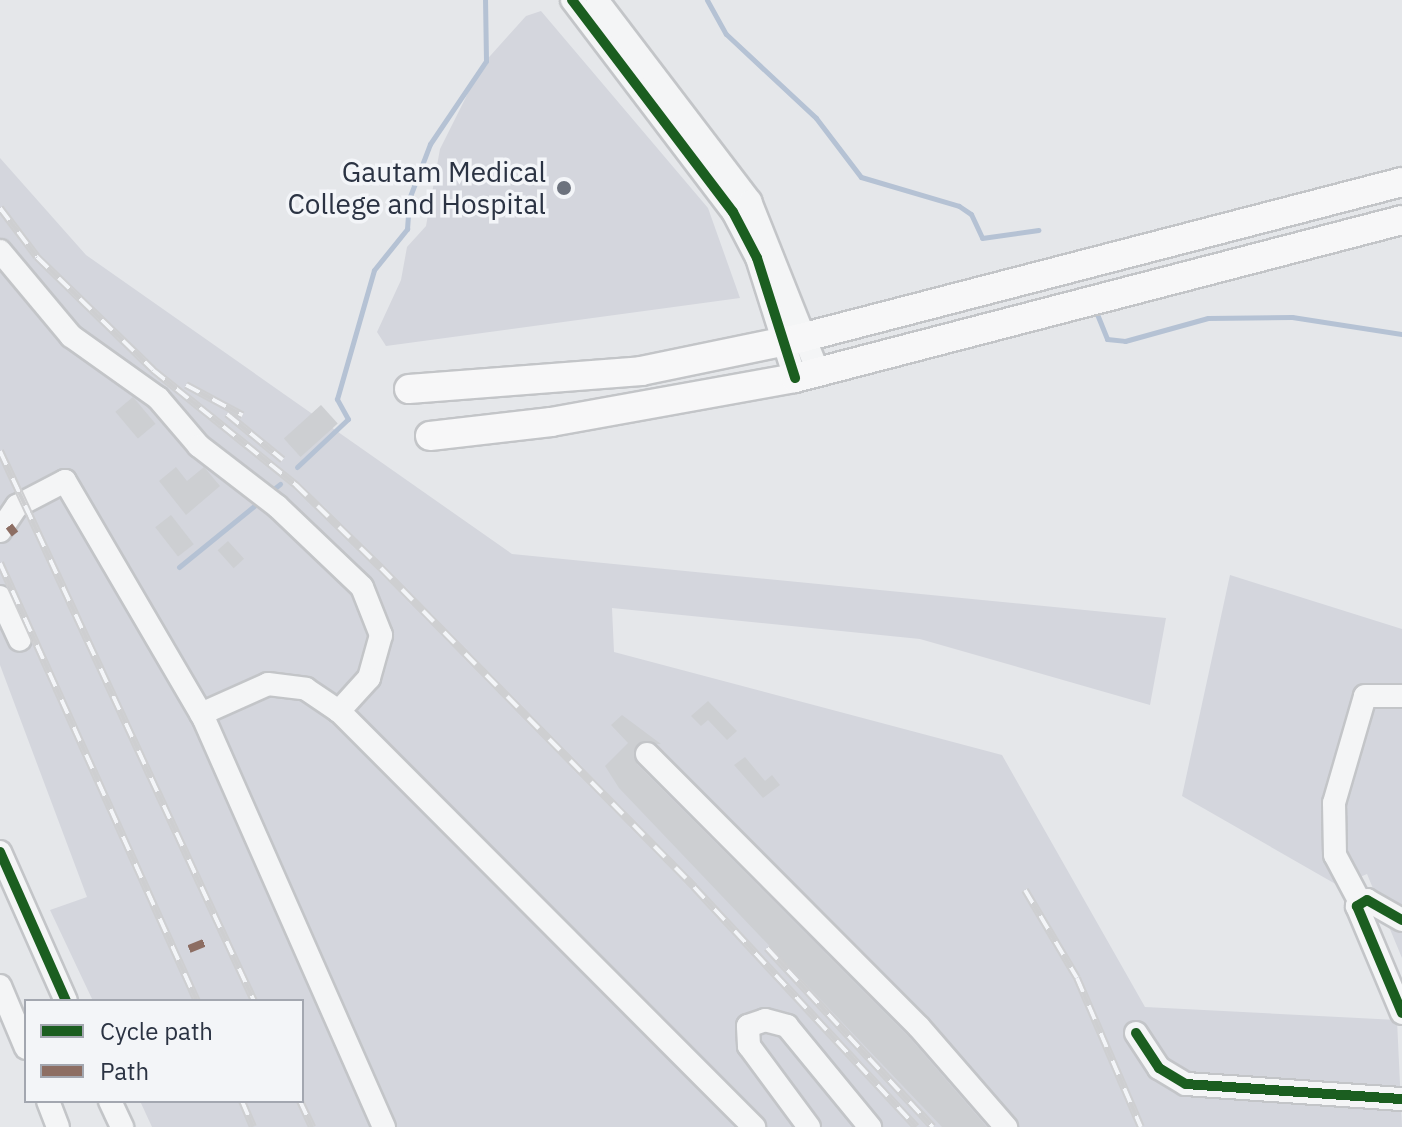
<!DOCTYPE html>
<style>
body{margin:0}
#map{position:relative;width:1402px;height:1127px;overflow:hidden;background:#e5e7ea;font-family:"IBM Plex Sans",sans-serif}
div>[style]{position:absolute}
.built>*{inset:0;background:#d4d6dd}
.stream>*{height:5px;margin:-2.5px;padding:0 2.5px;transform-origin:2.5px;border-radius:2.5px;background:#b5c2d4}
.building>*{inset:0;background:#cdcfd2;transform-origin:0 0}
.roads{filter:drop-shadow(2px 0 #c3c5c8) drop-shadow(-2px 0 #c3c5c8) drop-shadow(0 2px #c3c5c8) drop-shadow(0 -2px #c3c5c8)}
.minor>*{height:22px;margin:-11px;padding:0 11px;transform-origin:11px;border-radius:11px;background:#f4f5f6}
.major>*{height:28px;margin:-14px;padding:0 14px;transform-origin:14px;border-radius:14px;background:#f7f7f8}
.rail>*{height:8px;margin-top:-4px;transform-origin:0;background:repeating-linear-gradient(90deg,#f3f5f8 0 15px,#cecfd1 0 30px);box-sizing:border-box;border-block:2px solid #cecfd1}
.quiet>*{height:8px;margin-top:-4px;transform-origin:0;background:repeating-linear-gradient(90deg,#8d6e63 0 16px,transparent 0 24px)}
.cycleway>*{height:10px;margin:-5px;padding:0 5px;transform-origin:5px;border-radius:5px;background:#1b5e20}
.dots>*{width:22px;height:22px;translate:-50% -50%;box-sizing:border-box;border:4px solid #f3f5f8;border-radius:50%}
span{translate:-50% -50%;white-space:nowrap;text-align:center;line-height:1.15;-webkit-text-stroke:7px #f3f5f8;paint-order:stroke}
.poi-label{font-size:28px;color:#2b3343}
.right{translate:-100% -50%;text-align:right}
.legend{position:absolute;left:24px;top:999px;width:280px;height:104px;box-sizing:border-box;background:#f3f5f8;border:2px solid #a3a7b0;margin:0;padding:10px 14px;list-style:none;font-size:24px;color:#2b3343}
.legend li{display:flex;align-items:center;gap:16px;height:40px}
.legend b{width:40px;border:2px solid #a3a7b0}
</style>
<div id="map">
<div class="built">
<div style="clip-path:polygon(541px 11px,708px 208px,740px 298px,386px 346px,377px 332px,401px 280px,407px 247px,426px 226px,440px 149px,482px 65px,526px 16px)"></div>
<div style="clip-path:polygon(0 158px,86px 255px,512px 554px,1166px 618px,1150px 705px,920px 639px,612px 608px,614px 652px,1002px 755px,1145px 1007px,1397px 1020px,1402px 1127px,152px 1127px,140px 1101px,302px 1101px,302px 1001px,93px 1001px,50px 910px,87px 897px,0 665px)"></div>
<div style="clip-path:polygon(1230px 575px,1402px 629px,1402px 958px,1367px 874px,1339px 886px,1182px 796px)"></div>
</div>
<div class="stream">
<div style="left:707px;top:0;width:39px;rotate:61deg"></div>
<div style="left:726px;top:34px;width:123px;rotate:43deg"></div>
<div style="left:816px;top:118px;width:74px;rotate:52.7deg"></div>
<div style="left:861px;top:177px;width:102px;rotate:16.5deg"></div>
<div style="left:959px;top:206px;width:14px;rotate:34deg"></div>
<div style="left:971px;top:214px;width:26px;rotate:65deg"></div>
<div style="left:982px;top:238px;width:57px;rotate:-8.1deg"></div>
<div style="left:1097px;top:314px;width:27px;rotate:68deg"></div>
<div style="left:1107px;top:339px;width:18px;rotate:6deg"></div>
<div style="left:1125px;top:341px;width:86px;rotate:-15.5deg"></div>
<div style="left:1208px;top:318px;width:84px;rotate:-0.7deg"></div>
<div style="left:1292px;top:317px;width:111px;rotate:8.8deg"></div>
<div style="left:297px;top:467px;width:70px;rotate:-43.3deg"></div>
<div style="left:348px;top:419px;width:23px;rotate:-119deg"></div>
<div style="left:337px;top:399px;width:134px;rotate:-74deg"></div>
<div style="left:374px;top:270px;width:53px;rotate:-51.2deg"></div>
<div style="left:407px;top:229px;width:30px;rotate:-86deg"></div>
<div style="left:409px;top:199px;width:59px;rotate:-69.1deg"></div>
<div style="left:430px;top:144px;width:100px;rotate:-56deg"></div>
<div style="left:486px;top:61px;width:61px;rotate:-90.9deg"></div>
<div style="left:270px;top:492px;width:13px;rotate:-39deg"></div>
<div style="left:179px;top:567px;width:103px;rotate:-39.1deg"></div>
</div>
<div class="building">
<div style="left:133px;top:397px;width:35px;height:23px;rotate:50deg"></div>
<div style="left:321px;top:405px;width:25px;height:50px;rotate:48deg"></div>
<div style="clip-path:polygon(176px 467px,187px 481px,204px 467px,220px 486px,186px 515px,159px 481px)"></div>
<div style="left:171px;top:515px;width:37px;height:20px;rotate:52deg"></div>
<div style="left:228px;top:541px;width:24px;height:14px;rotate:48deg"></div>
<div style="clip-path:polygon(708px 701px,737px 731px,727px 740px,708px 720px,701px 726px,691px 716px)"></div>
<div style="clip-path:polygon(622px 715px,661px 744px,638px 744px,637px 764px,909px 1037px,987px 1127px,942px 1127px,619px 788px,605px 766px,628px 743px,611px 725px)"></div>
<div style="clip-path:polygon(745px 757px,765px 781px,772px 775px,780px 785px,763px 798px,734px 765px)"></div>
</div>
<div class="roads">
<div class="minor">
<div style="left:572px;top:0;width:266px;rotate:52.8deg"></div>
<div style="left:733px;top:212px;width:52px;rotate:62.4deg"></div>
<div style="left:757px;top:258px;width:126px;rotate:72.4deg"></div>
<div style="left:597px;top:0;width:253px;rotate:52.7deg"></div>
<div style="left:750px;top:201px;width:184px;rotate:68.3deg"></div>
<div style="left:0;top:251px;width:111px;rotate:50.1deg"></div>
<div style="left:71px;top:336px;width:107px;rotate:35.5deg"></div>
<div style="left:158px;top:398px;width:63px;rotate:49.5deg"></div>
<div style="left:199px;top:446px;width:98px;rotate:37.6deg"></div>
<div style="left:277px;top:506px;width:117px;rotate:43.6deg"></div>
<div style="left:362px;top:587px;width:52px;rotate:68.4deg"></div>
<div style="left:381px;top:635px;width:45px;rotate:105.6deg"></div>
<div style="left:369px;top:678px;width:45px;rotate:132.3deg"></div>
<div style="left:0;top:531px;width:30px;rotate:-56deg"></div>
<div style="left:17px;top:506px;width:54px;rotate:-27.5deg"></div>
<div style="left:65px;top:481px;width:276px;rotate:59.7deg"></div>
<div style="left:204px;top:719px;width:446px;rotate:66.2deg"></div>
<div style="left:0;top:597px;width:47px;rotate:65.1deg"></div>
<div style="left:201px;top:714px;width:73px;rotate:-24.1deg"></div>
<div style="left:268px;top:684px;width:38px;rotate:7deg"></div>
<div style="left:306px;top:689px;width:40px;rotate:34deg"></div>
<div style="left:339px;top:711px;width:588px;rotate:45.07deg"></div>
<div style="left:647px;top:754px;width:385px;rotate:45.1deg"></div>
<div style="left:919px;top:1027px;width:133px;rotate:49deg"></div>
<div style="left:0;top:852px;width:163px;rotate:66.1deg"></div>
<div style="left:1360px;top:902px;width:53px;rotate:-118deg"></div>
<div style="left:1335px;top:855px;width:52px;rotate:-91.1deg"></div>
<div style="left:1334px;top:803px;width:111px;rotate:-73.8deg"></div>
<div style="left:1365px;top:696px;width:37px"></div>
<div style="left:1402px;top:920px;width:40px;rotate:-150.3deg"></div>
<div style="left:1367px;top:900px;width:12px;rotate:149deg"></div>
<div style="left:1357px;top:906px;width:116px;rotate:67.2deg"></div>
<div style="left:0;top:986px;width:67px;rotate:67.2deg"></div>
<div style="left:1136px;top:1033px;width:42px;rotate:56.7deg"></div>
<div style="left:1159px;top:1068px;width:31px;rotate:31deg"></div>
<div style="left:1186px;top:1084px;width:217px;rotate:4deg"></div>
<div style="left:48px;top:1101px;width:28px;rotate:69deg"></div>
<div style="left:110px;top:1101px;width:29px;rotate:65deg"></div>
<div style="left:809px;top:1127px;width:101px;rotate:-126.5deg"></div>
<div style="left:749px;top:1046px;width:20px;rotate:-93deg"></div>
<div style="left:748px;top:1026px;width:18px;rotate:-19deg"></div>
<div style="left:765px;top:1020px;width:23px;rotate:15deg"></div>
<div style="left:787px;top:1026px;width:131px;rotate:50.6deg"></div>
</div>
<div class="major">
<div style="left:409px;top:389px;width:233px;rotate:-4.4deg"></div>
<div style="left:641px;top:371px;width:163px;rotate:-11.7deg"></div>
<div style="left:801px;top:338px;width:621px;rotate:-14.55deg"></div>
<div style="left:430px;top:436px;width:122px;rotate:-6.6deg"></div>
<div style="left:551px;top:422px;width:248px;rotate:-10.2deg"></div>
<div style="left:795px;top:378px;width:627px;rotate:-14.59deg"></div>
</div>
</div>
<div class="rail">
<div style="left:0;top:208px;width:61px;rotate:52.9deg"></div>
<div style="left:37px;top:257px;width:162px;rotate:44.2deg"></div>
<div style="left:153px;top:370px;width:184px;rotate:38.8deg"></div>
<div style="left:296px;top:485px;width:119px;rotate:44.3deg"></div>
<div style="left:381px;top:568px;width:447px;rotate:45.5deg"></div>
<div style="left:694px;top:887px;width:327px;rotate:47.2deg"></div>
<div style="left:186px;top:385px;width:64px;rotate:28.2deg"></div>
<div style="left:227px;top:414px;width:72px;rotate:39.4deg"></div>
<div style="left:0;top:451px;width:606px;rotate:65.21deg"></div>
<div style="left:0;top:563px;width:480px;rotate:65.8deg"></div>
<div style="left:1025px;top:890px;width:102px;rotate:59.4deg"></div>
<div style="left:1077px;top:978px;width:162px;rotate:66.8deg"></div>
<div style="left:767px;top:948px;width:244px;rotate:47.2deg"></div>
<div style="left:242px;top:1101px;width:28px;rotate:67deg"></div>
<div style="left:300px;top:1101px;width:29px;rotate:65deg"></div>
</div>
<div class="quiet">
<div style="left:9px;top:526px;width:10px;rotate:53deg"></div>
<div style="left:189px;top:949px;width:22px;rotate:-22deg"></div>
</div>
<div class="cycleway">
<div style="left:572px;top:0;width:266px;rotate:52.8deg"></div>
<div style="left:733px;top:212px;width:52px;rotate:62.4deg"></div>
<div style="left:757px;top:258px;width:126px;rotate:72.4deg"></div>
<div style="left:0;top:852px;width:163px;rotate:66.1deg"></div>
<div style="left:1402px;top:920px;width:40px;rotate:-150.3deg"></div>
<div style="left:1367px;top:900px;width:12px;rotate:149deg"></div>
<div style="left:1357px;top:906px;width:116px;rotate:67.2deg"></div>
<div style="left:1136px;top:1033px;width:42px;rotate:56.7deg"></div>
<div style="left:1159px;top:1068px;width:31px;rotate:31deg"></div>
<div style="left:1186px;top:1084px;width:217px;rotate:4deg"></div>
</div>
<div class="dots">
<div style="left:564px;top:188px;background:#6c727d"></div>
</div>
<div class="poi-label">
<span class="right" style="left:546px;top:188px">Gautam Medical<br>College and Hospital</span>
</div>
<ul class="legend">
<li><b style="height:10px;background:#1b5e20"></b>Cycle path</li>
<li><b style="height:10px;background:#8d6e63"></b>Path</li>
</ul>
</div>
